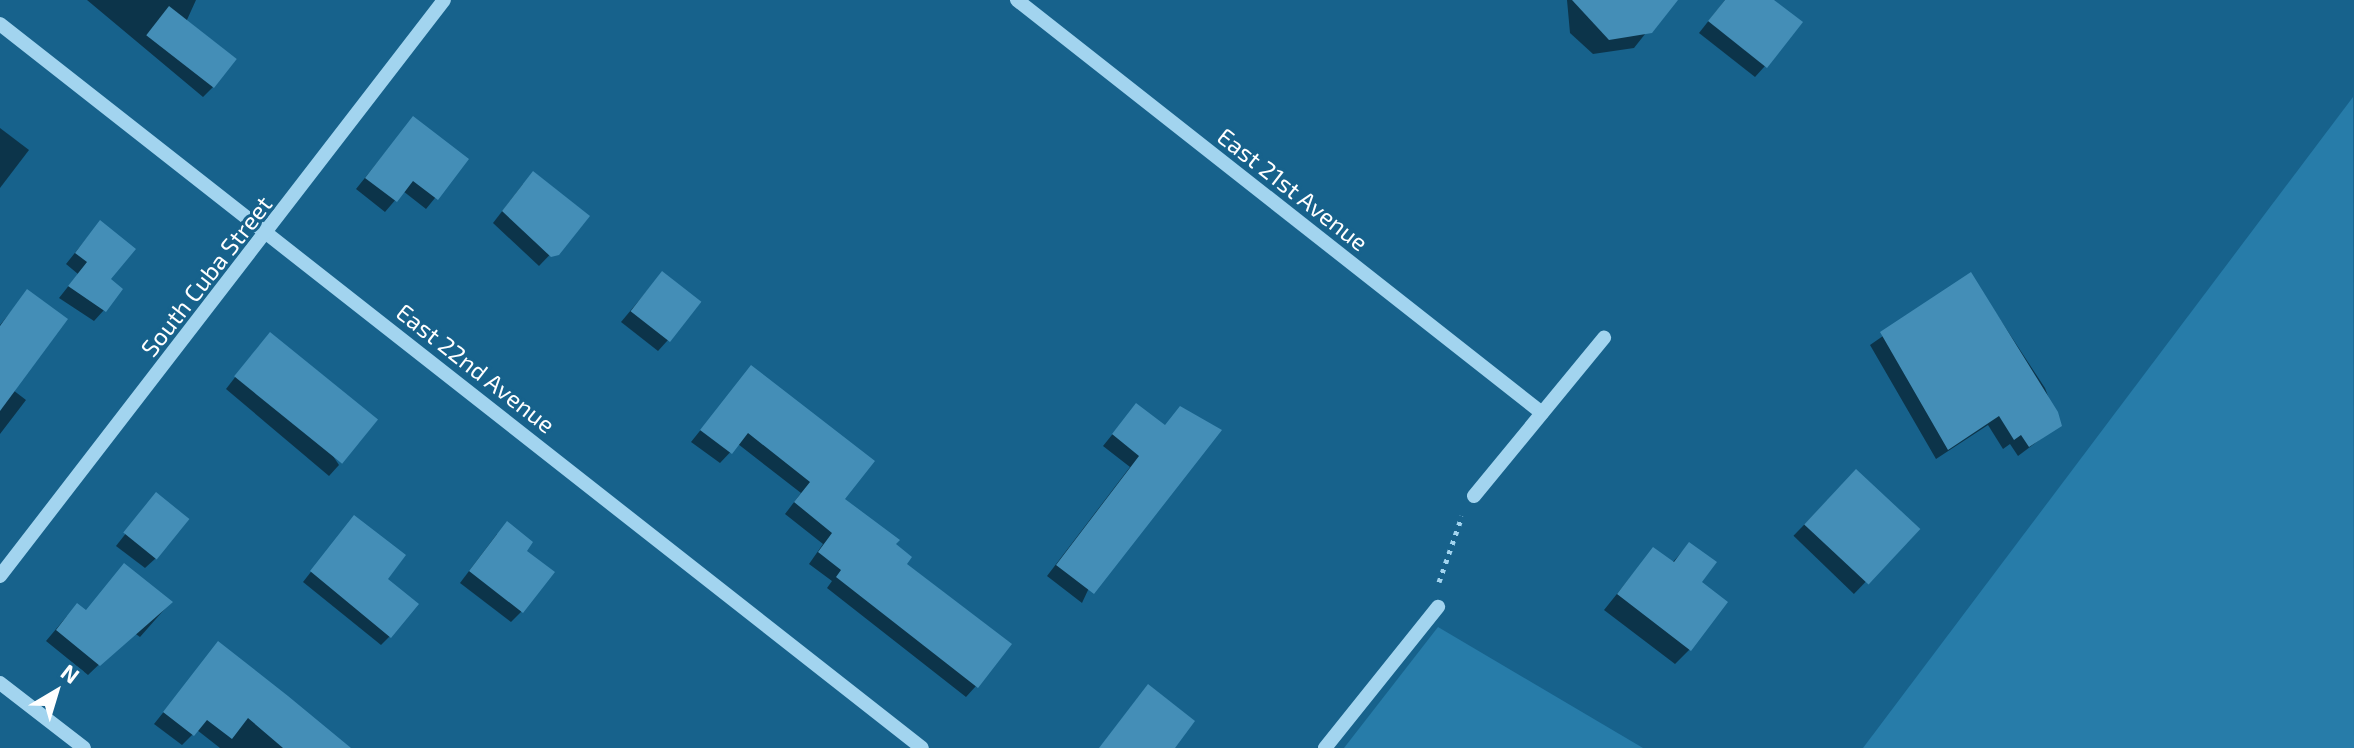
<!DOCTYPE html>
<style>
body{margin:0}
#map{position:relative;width:2354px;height:748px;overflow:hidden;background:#17628c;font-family:"Exo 2",sans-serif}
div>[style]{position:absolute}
.green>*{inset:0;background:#277ca9}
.shadow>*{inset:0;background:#0007;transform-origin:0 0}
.building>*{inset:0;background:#448eb7;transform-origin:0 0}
.path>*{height:5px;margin-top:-2.5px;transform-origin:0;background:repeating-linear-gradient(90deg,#a2d4ef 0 4px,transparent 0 10px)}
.minor>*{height:14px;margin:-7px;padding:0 7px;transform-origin:7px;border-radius:7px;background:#a2d4ef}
span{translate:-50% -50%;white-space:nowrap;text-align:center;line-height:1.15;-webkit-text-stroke:6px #17628c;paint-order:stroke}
.street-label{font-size:24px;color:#fff}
.north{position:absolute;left:16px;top:652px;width:80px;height:80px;-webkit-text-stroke:6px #17628c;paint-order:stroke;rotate:38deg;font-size:22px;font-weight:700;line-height:32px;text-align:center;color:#fff}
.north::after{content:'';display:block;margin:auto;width:28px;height:36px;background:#fff;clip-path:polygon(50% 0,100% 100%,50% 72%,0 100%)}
</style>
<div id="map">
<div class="green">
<div style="clip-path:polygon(2353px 97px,2354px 748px,1863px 748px)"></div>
<div style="clip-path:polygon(1438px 627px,1643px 748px,1344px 748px)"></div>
</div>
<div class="shadow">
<div style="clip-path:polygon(87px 0,196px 0,186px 22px,214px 86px,203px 97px)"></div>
<div style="clip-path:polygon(1567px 0,1672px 0,1634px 48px,1593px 54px,1570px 33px)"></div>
<div style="clip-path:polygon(1725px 0,1771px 0,1765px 66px,1755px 77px,1699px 33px)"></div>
<div style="clip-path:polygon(413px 118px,466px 160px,426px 209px,403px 191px,385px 212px,356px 189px)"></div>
<div style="clip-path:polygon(0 128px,29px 150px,0 188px)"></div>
<div style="clip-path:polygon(523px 184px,587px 216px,539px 266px,493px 223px)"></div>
<div style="clip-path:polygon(90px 234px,109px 279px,104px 310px,94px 321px,59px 298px,78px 274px,66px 264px)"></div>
<div style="clip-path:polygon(662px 273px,668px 340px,658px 351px,621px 322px)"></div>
<div style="clip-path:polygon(1971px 275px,2045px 388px,2059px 425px,2018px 456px,2010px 444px,2003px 449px,1988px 425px,1936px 459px,1870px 345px)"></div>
<div style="clip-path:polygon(28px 291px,13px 390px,26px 400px,0 434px,0 325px)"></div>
<div style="clip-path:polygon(260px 345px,339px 465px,329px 476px,226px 389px)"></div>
<div style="clip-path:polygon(751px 367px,842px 499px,893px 545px,976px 686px,966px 697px,827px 588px,832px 581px,809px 564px,823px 544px,785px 514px,801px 493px,738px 444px,720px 463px,691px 442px)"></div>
<div style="clip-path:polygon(1136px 405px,1164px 427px,1082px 603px,1047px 576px,1130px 467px,1103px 446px)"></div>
<div style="left:1856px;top:471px;width:84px;height:90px;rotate:44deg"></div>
<div style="clip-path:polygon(156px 495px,156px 558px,145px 568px,116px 546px)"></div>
<div style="clip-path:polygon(354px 517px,390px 636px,381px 645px,303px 582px)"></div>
<div style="clip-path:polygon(497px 534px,524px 552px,521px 612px,511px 622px,460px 583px)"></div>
<div style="clip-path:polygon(1689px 544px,1699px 582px,1690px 649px,1675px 664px,1604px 610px,1653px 549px,1672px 563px)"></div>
<div style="clip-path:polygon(170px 603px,140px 637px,133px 632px,88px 675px,46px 641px,67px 616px)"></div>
<div style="clip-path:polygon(218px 644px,324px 748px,220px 748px,197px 730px,182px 745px,154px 724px)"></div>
</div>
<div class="building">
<div style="clip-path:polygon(1572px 0,1678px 0,1652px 33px,1609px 40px)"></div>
<div style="clip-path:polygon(1725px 0,1774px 0,1803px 22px,1767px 68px,1708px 21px)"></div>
<div style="left:169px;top:6px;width:86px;height:37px;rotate:38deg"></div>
<div style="clip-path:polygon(413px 116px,469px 159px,438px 200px,413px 181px,397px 202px,365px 178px)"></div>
<div style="clip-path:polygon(533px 171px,590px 216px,559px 255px,551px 257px,502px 211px)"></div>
<div style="clip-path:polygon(100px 220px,136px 249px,111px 279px,123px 289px,106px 312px,68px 286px,87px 262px,75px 253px)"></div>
<div style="left:662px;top:271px;width:50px;height:51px;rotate:38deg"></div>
<div style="clip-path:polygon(1971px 272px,2058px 412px,2062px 426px,2029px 447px,2021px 435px,2014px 440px,1999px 416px,1948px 450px,1880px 332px)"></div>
<div style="clip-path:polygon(27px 289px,68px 319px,0 411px,0 326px)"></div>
<div style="left:270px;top:332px;width:139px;height:57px;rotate:39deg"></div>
<div style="clip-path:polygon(751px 365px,875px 461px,845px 499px,900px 540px,896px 544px,912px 557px,907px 564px,1012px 644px,978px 688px,836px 577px,841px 570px,818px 552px,832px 533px,794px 502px,810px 482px,748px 433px,732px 454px,700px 430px)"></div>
<div style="clip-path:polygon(1136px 403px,1165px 425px,1180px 406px,1222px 430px,1094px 594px,1056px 565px,1139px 456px,1112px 434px)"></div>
<div style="left:1856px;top:469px;width:88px;height:76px;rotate:43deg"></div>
<div style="left:156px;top:492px;width:43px;height:52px;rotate:39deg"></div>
<div style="clip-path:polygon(354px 515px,406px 555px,388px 579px,419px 604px,391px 638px,310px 571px)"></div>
<div style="clip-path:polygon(507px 521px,533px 542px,527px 551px,555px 572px,523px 613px,469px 571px)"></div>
<div style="clip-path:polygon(1689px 542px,1717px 562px,1702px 582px,1728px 602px,1691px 651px,1617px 594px,1653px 547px,1674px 562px)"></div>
<div style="clip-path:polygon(124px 563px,173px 602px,100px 666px,56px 630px,77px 603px,86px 610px)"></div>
<div style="clip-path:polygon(218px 641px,288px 696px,351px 748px,283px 748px,248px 718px,232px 739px,207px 720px,194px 736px,163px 712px)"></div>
<div style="clip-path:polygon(1148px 684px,1195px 721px,1175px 748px,1099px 748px)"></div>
</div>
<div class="path">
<div style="left:1439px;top:582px;width:70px;rotate:-70.8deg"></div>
</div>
<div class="minor">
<div style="left:1017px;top:0;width:668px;rotate:38.19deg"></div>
<div style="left:0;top:24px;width:1172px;rotate:38.14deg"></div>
<div style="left:1474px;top:496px;width:205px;rotate:-50.6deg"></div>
<div style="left:0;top:576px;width:727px;rotate:-52.37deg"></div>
<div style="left:0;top:683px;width:106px;rotate:37.7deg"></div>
<div style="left:1325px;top:748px;width:181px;rotate:-51.3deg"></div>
</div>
<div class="street-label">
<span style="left:1293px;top:189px;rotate:38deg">East 21st Avenue</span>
<span style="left:206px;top:276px;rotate:-52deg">South Cuba Street</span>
<span style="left:476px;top:368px;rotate:38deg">East 22nd Avenue</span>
</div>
<div class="north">N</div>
</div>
